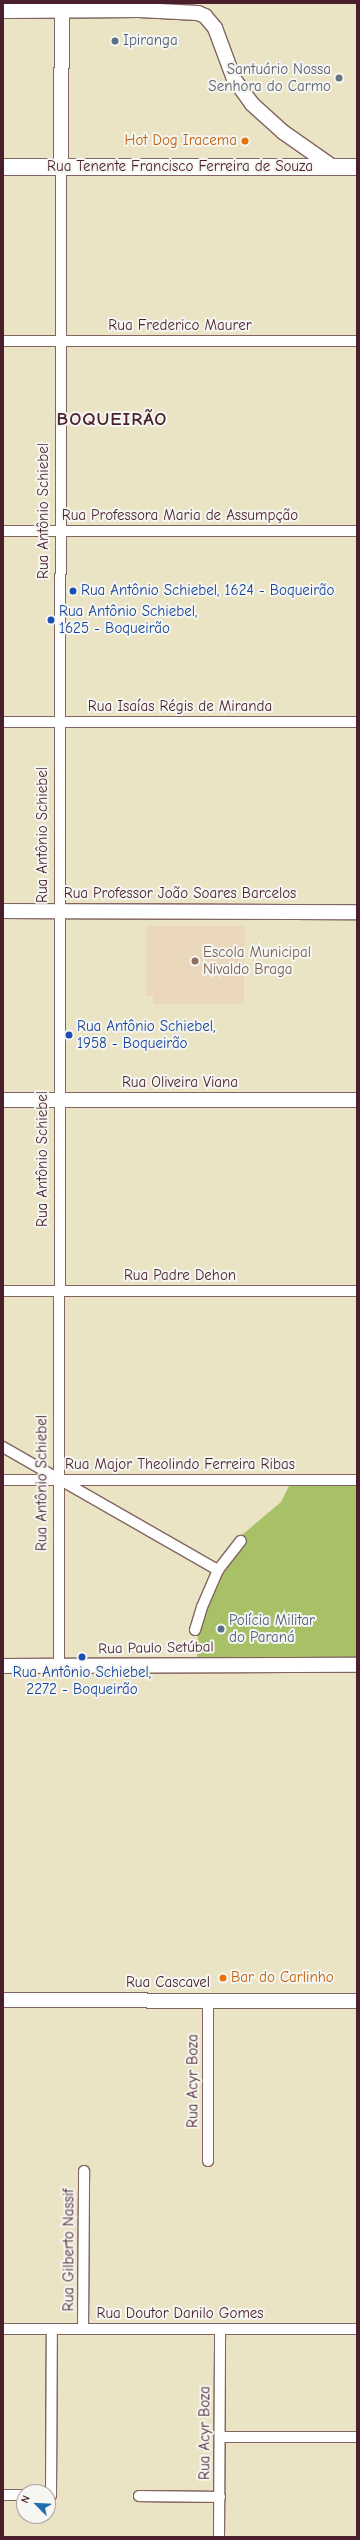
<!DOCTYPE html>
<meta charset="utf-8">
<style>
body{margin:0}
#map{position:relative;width:360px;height:2540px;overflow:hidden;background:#eae4c5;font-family:"Comic Neue",sans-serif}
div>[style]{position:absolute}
.built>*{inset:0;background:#ebd8ba}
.green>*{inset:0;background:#a9c166}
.roads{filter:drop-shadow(1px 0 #826461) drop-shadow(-1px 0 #826461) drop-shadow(0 1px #826461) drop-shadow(0 -1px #826461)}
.street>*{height:10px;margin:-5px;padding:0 5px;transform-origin:5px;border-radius:5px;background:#fff}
.secondary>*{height:14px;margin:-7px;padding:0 7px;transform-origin:7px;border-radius:7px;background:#fff}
.primary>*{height:16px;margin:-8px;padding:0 8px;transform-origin:8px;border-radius:8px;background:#fff}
.dots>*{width:11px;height:11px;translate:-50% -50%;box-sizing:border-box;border:2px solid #f6f6f2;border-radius:50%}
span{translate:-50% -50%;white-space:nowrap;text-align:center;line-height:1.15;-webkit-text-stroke:4px #f6f6f2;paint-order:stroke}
.service-label{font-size:15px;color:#4e5e75}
.left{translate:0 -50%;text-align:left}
.worship-label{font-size:15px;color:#5b616d}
.right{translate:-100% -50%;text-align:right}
.food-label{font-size:15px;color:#c56008}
.street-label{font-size:15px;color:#4a1f2b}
.transit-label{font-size:15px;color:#164399}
.education-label{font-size:15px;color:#785e54}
.district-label{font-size:19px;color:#4a1f2b;font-weight:700;letter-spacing:1px}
.frame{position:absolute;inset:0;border:4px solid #4a1f2b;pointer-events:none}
.north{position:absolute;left:16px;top:2484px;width:40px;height:40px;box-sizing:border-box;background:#f6f6f2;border:1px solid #b1a0a2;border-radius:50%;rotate:294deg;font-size:11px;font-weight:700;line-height:16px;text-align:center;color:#4a1f2b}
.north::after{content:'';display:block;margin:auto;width:14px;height:18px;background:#1f6fb2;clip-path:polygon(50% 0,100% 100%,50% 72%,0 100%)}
</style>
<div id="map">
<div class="built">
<div style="clip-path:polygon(147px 926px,245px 926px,244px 1004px,153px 1004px,153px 996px,146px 996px)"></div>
</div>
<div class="green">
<div style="clip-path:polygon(290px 1484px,357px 1484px,357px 1659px,197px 1658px,198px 1629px,212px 1590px,231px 1555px,246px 1540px,242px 1535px,281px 1502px)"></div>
</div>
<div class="roads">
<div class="street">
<div style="left:3px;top:341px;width:354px"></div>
<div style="left:3px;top:531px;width:354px"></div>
<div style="left:3px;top:722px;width:354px"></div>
<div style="left:3px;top:1291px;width:354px"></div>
<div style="left:3px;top:1447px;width:248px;rotate:29.8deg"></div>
<div style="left:3px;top:1480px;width:354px"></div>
<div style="left:195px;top:1630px;width:24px;rotate:-73deg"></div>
<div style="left:202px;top:1607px;width:40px;rotate:-66.6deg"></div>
<div style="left:218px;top:1570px;width:37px;rotate:-52deg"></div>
<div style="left:59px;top:1666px;width:1499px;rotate:-89.92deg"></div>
<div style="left:208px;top:2001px;width:160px;rotate:90deg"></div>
<div style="left:3px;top:2329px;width:354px"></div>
<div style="left:83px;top:2329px;width:158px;rotate:-89.6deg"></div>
<div style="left:220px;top:2437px;width:137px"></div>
<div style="left:3px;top:2495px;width:21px"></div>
<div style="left:48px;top:2495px;width:3px"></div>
<div style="left:51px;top:2495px;width:166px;rotate:-89.7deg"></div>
<div style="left:139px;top:2496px;width:81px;rotate:0.7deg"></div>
<div style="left:219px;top:2537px;width:208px;rotate:-89.7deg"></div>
</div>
<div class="secondary">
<div style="left:3px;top:11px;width:136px;rotate:-0.4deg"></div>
<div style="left:139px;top:10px;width:59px;rotate:2.9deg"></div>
<div style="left:198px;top:13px;width:8px;rotate:23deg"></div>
<div style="left:205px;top:16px;width:16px;rotate:50deg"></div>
<div style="left:215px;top:28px;width:54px;rotate:69.6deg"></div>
<div style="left:234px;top:79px;width:31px;rotate:54deg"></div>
<div style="left:252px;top:104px;width:42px;rotate:42.1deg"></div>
<div style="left:283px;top:132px;width:61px;rotate:35deg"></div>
<div style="left:61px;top:167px;width:164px;rotate:-89.7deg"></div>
<div style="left:3px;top:911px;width:354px;rotate:0.2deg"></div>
<div style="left:3px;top:1100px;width:354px"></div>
<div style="left:3px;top:1666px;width:354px;rotate:-0.2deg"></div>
<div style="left:3px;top:2000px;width:354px;rotate:0.2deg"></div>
</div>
<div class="primary">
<div style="left:3px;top:167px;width:354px"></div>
</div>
</div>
<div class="dots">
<div style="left:115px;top:41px;background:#5c6f8a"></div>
<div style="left:339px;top:78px;background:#6b7280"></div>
<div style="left:245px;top:141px;background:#e8710a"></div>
<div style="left:73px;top:591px;background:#1a4fb4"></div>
<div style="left:51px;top:620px;background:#1a4fb4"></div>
<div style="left:195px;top:961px;background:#8d6e63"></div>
<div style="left:69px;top:1035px;background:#1a4fb4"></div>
<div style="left:221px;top:1629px;background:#5c6f8a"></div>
<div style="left:82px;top:1657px;background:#1a4fb4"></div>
<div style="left:223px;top:1978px;background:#e8710a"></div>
</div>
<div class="service-label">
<span class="left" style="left:123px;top:41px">Ipiranga</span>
<span class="left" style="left:229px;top:1629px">Polícia Militar<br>do Paraná</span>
</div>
<div class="worship-label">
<span class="right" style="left:331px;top:78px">Santuário Nossa<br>Senhora do Carmo</span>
</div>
<div class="food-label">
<span class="right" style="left:237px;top:141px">Hot Dog Iracema</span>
<span class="left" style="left:231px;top:1978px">Bar do Carlinho</span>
</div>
<div class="street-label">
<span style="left:180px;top:167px">Rua Tenente Francisco Ferreira de Souza</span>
<span style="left:180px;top:326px">Rua Frederico Maurer</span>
<span style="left:44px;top:511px;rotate:-90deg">Rua Antônio Schiebel</span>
<span style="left:180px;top:516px">Rua Professora Maria de Assumpção</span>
<span style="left:180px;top:707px">Rua Isaías Régis de Miranda</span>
<span style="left:43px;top:835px;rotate:-90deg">Rua Antônio Schiebel</span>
<span style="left:180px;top:894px">Rua Professor João Soares Barcelos</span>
<span style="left:180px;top:1083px">Rua Oliveira Viana</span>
<span style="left:43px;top:1159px;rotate:-90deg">Rua Antônio Schiebel</span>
<span style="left:180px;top:1276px">Rua Padre Dehon</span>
<span style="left:180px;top:1465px">Rua Major Theolindo Ferreira Ribas</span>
<span style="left:42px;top:1483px;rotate:-90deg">Rua Antônio Schiebel</span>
<span style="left:156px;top:1648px;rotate:-1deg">Rua Paulo Setúbal</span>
<span style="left:168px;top:1983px">Rua Cascavel</span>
<span style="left:193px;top:2081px;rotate:-90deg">Rua Acyr Boza</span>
<span style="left:69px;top:2250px;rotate:-90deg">Rua Gilberto Nassif</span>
<span style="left:180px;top:2314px">Rua Doutor Danilo Gomes</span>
<span style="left:205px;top:2433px;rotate:-90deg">Rua Acyr Boza</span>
</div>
<div class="transit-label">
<span class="left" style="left:81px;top:591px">Rua Antônio Schiebel, 1624 - Boqueirão</span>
<span class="left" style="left:59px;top:620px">Rua Antônio Schiebel,<br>1625 - Boqueirão</span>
<span class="left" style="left:77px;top:1035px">Rua Antônio Schiebel,<br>1958 - Boqueirão</span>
<span style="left:82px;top:1681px">Rua Antônio Schiebel,<br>2272 - Boqueirão</span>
</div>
<div class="education-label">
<span class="left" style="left:203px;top:961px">Escola Municipal<br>Nivaldo Braga</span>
</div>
<div class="district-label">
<span style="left:112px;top:420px">BOQUEIRÃO</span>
</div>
<div class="frame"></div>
<div class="north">N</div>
</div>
